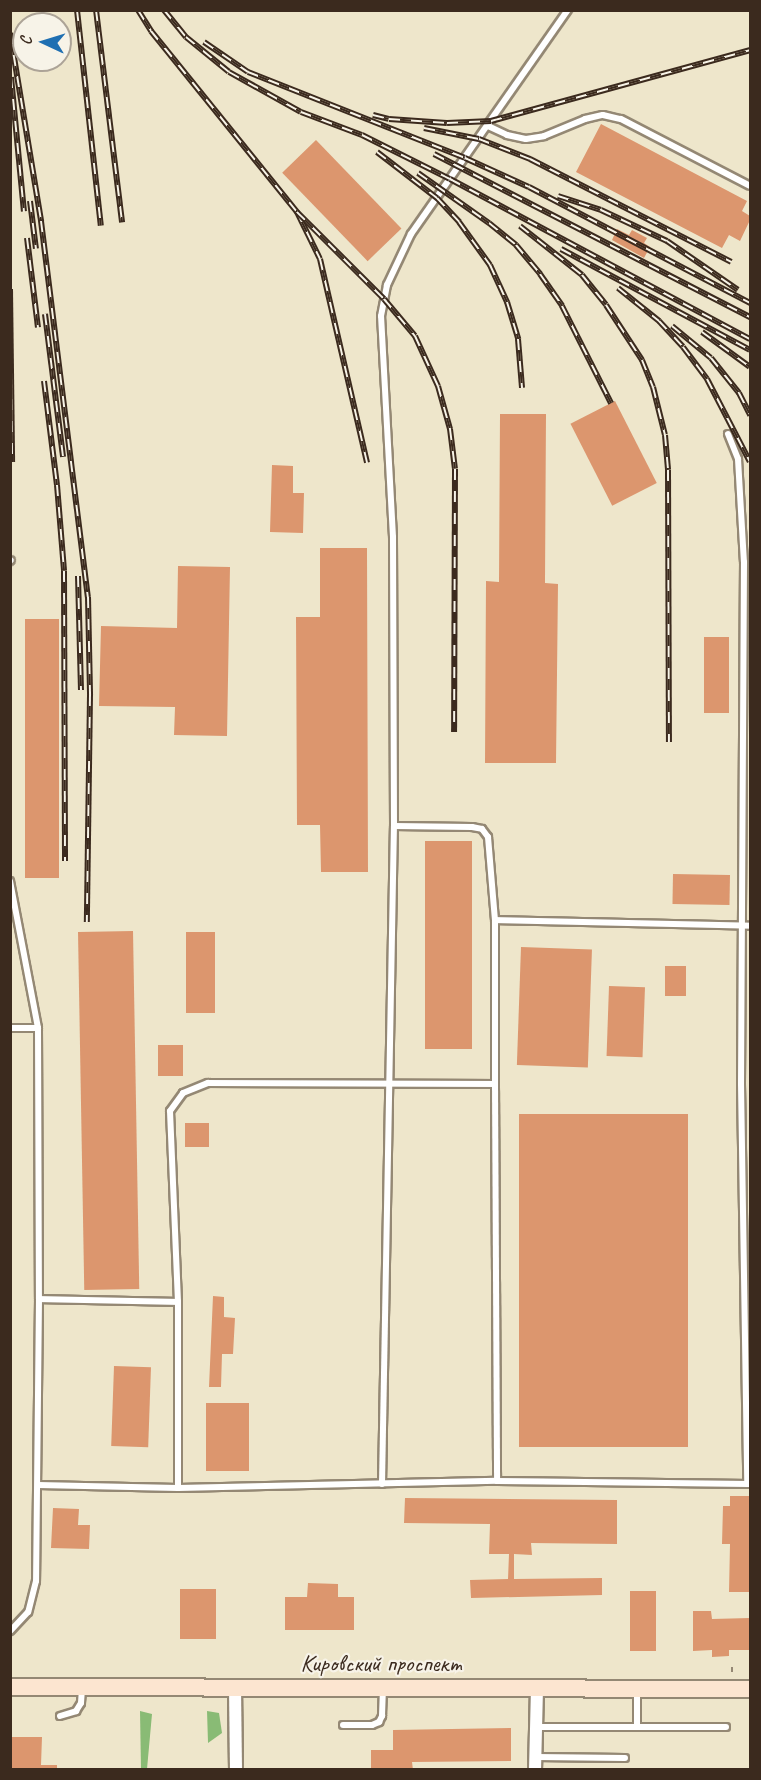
<!DOCTYPE html>
<meta charset="utf-8">
<style>
body{margin:0}
#map{position:relative;width:761px;height:1780px;overflow:hidden;background:#eee6cb;font-family:Caveat,sans-serif}
div>[style]{position:absolute}
.forest>*{inset:0;background:#89bb75}
.building>*{inset:0;background:#dc966e;transform-origin:0 0}
.path>*{height:2px;margin-top:-1px;transform-origin:0;background:repeating-linear-gradient(90deg,#948874 0 4.5px,transparent 0 9px)}
.roads{filter:drop-shadow(2px 0 #948874) drop-shadow(-2px 0 #948874) drop-shadow(0 2px #948874) drop-shadow(0 -2px #948874)}
.service>*{height:6px;margin:-3px;padding:0 3px;transform-origin:3px;border-radius:3px;background:#fff}
.minor>*{height:12px;margin:-6px;padding:0 6px;transform-origin:6px;border-radius:6px;background:#fff}
.secondary>*{height:16px;margin:-8px;padding:0 8px;transform-origin:8px;border-radius:8px;background:#fce5d0}
.rail>*{height:6px;margin-top:-3px;transform-origin:0;background:repeating-linear-gradient(90deg,#f7f3e8 0 11px,#3b2a1e 0 22px);box-sizing:border-box;border-block:2px solid #3b2a1e}
span{translate:-50% -50%;white-space:nowrap;text-align:center;line-height:1.15;-webkit-text-stroke:4.5px #f7f3e8;paint-order:stroke}
.street-label{font-size:24px;color:#3b2a1e}
.frame{position:absolute;inset:0;border:12px solid #3b2a1e;pointer-events:none}
.north{position:absolute;left:12px;top:12px;width:60px;height:60px;box-sizing:border-box;background:#f7f3e8;border:2px solid #aca397;border-radius:50%;rotate:274deg;font-size:16px;font-weight:700;line-height:24px;text-align:center;color:#3b2a1e}
.north::after{content:'';display:block;margin:auto;width:21px;height:27px;background:#1f6fb2;clip-path:polygon(50% 0,100% 100%,50% 72%,0 100%)}
</style>
<div id="map">
<div class="forest">
<div style="clip-path:polygon(140px 1711px,152px 1714px,147px 1769px,141px 1769px)"></div>
<div style="clip-path:polygon(207px 1711px,219px 1713px,222px 1733px,208px 1743px)"></div>
</div>
<div class="building">
<div style="clip-path:polygon(601px 124px,747px 201px,742px 211px,750px 216px,750px 220px,740px 241px,729px 235px,722px 248px,576px 172px)"></div>
<div style="left:316px;top:140px;width:123px;height:47px;rotate:46deg"></div>
<div style="clip-path:polygon(617px 229px,629px 235px,632px 230px,647px 238px,644px 243px,650px 247px,644px 258px,612px 240px)"></div>
<div style="left:615px;top:401px;width:92px;height:50px;rotate:63deg"></div>
<div style="clip-path:polygon(500px 414px,546px 414px,545px 583px,558px 584px,556px 763px,485px 763px,486px 581px,499px 582px)"></div>
<div style="clip-path:polygon(272px 465px,293px 466px,293px 493px,304px 493px,303px 533px,270px 532px)"></div>
<div style="clip-path:polygon(320px 548px,367px 548px,368px 872px,321px 872px,320px 825px,297px 825px,296px 617px,320px 617px)"></div>
<div style="clip-path:polygon(178px 566px,230px 567px,227px 736px,174px 735px,175px 707px,99px 706px,101px 626px,177px 628px)"></div>
<div style="left:25px;top:619px;width:34px;height:259px"></div>
<div style="left:704px;top:637px;width:25px;height:76px"></div>
<div style="left:425px;top:841px;width:47px;height:208px"></div>
<div style="left:673px;top:874px;width:57px;height:30px;rotate:1deg"></div>
<div style="left:133px;top:931px;width:358px;height:55px;rotate:89deg"></div>
<div style="left:186px;top:932px;width:29px;height:81px"></div>
<div style="left:521px;top:947px;width:71px;height:118px;rotate:2deg"></div>
<div style="left:665px;top:966px;width:21px;height:30px"></div>
<div style="left:609px;top:986px;width:36px;height:70px;rotate:2deg"></div>
<div style="left:158px;top:1045px;width:25px;height:31px"></div>
<div style="left:519px;top:1114px;width:169px;height:333px"></div>
<div style="left:209px;top:1123px;width:24px;height:24px;rotate:90deg"></div>
<div style="clip-path:polygon(213px 1296px,224px 1297px,224px 1317px,235px 1318px,233px 1354px,222px 1354px,221px 1387px,209px 1387px)"></div>
<div style="left:114px;top:1366px;width:37px;height:80px;rotate:2deg"></div>
<div style="left:249px;top:1403px;width:68px;height:43px;rotate:90deg"></div>
<div style="clip-path:polygon(730px 1496px,750px 1496px,750px 1592px,729px 1592px,730px 1544px,722px 1544px,723px 1506px,730px 1506px)"></div>
<div style="clip-path:polygon(405px 1498px,617px 1500px,617px 1544px,531px 1543px,532px 1555px,514px 1554px,514px 1579px,602px 1578px,602px 1595px,471px 1598px,470px 1580px,508px 1579px,509px 1554px,489px 1554px,490px 1524px,404px 1523px)"></div>
<div style="clip-path:polygon(53px 1508px,79px 1509px,78px 1525px,90px 1525px,89px 1549px,51px 1548px)"></div>
<div style="clip-path:polygon(308px 1583px,338px 1584px,338px 1597px,354px 1597px,354px 1630px,285px 1630px,285px 1597px,307px 1597px)"></div>
<div style="left:180px;top:1589px;width:36px;height:50px"></div>
<div style="left:630px;top:1591px;width:26px;height:60px"></div>
<div style="clip-path:polygon(693px 1611px,711px 1611px,712px 1619px,750px 1618px,750px 1650px,729px 1650px,729px 1656px,712px 1657px,712px 1650px,693px 1651px)"></div>
<div style="clip-path:polygon(511px 1728px,511px 1761px,412px 1762px,413px 1770px,371px 1770px,371px 1750px,393px 1750px,393px 1730px)"></div>
<div style="clip-path:polygon(10px 1737px,42px 1737px,41px 1765px,57px 1765px,57px 1770px,10px 1770px)"></div>
</div>
<div class="path">
<div style="left:732px;top:1667px;width:7px;rotate:90deg"></div>
</div>
<div class="roads">
<div class="service">
<div style="left:488px;top:126px;width:21px;rotate:25deg"></div>
<div style="left:507px;top:135px;width:19px;rotate:12deg"></div>
<div style="left:526px;top:139px;width:18px;rotate:-9deg"></div>
<div style="left:544px;top:136px;width:44px;rotate:-22.5deg"></div>
<div style="left:585px;top:119px;width:18px;rotate:-13deg"></div>
<div style="left:603px;top:115px;width:18px;rotate:13deg"></div>
<div style="left:621px;top:119px;width:145px;rotate:27.4deg"></div>
<div style="left:728px;top:434px;width:27px;rotate:68deg"></div>
<div style="left:738px;top:459px;width:103px;rotate:86.7deg"></div>
<div style="left:744px;top:562px;width:522px;rotate:90.33deg"></div>
<div style="left:741px;top:1084px;width:400px;rotate:89.1deg"></div>
<div style="left:10px;top:561px;width:1px;rotate:-45deg"></div>
<div style="left:394px;top:826px;width:78px;rotate:0.7deg"></div>
<div style="left:472px;top:827px;width:10px;rotate:11deg"></div>
<div style="left:482px;top:829px;width:10px;rotate:53deg"></div>
<div style="left:488px;top:837px;width:83px;rotate:85.2deg"></div>
<div style="left:495px;top:920px;width:164px;rotate:90deg"></div>
<div style="left:10px;top:881px;width:150px;rotate:79.2deg"></div>
<div style="left:38px;top:1028px;width:271px;rotate:89.8deg"></div>
<div style="left:39px;top:1299px;width:282px;rotate:90.6deg"></div>
<div style="left:36px;top:1581px;width:32px;rotate:104deg"></div>
<div style="left:28px;top:1612px;width:26px;rotate:133deg"></div>
<div style="left:495px;top:920px;width:255px;rotate:1.3deg"></div>
<div style="left:10px;top:1028px;width:28px"></div>
<div style="left:39px;top:1299px;width:139px;rotate:1.2deg"></div>
<div style="left:382px;top:1484px;width:658px;rotate:-88.96deg"></div>
<div style="left:394px;top:826px;width:289px;rotate:-90.2deg"></div>
<div style="left:393px;top:537px;width:221px;rotate:-93.1deg"></div>
<div style="left:381px;top:316px;width:32px;rotate:-79deg"></div>
<div style="left:387px;top:285px;width:56px;rotate:-64.8deg"></div>
<div style="left:411px;top:234px;width:274px;rotate:-55deg"></div>
<div style="left:38px;top:1485px;width:140px;rotate:1.2deg"></div>
<div style="left:178px;top:1488px;width:319px;rotate:-1.3deg"></div>
<div style="left:497px;top:1481px;width:252px;rotate:0.7deg"></div>
<div style="left:178px;top:1488px;width:186px;rotate:-90deg"></div>
<div style="left:178px;top:1302px;width:191px;rotate:-92.4deg"></div>
<div style="left:170px;top:1111px;width:22px;rotate:-54deg"></div>
<div style="left:183px;top:1093px;width:27px;rotate:-22deg"></div>
<div style="left:208px;top:1083px;width:287px;rotate:0.2deg"></div>
<div style="left:495px;top:1084px;width:397px;rotate:89.7deg"></div>
<div style="left:60px;top:1716px;width:17px;rotate:-17deg"></div>
<div style="left:76px;top:1711px;width:9px;rotate:-58deg"></div>
<div style="left:81px;top:1703px;width:15px;rotate:-86deg"></div>
<div style="left:343px;top:1725px;width:29px"></div>
<div style="left:372px;top:1725px;width:8px;rotate:-23deg"></div>
<div style="left:379px;top:1722px;width:7px;rotate:-63deg"></div>
<div style="left:382px;top:1716px;width:27px;rotate:-88deg"></div>
<div style="left:536px;top:1727px;width:190px"></div>
<div style="left:637px;top:1727px;width:38px;rotate:-90deg"></div>
<div style="left:536px;top:1757px;width:89px;rotate:0.6deg"></div>
</div>
<div class="minor">
<div style="left:235px;top:1688px;width:82px;rotate:89.3deg"></div>
<div style="left:535px;top:1770px;width:81px;rotate:-88.6deg"></div>
</div>
<div class="secondary">
<div style="left:10px;top:1687px;width:740px;rotate:0.15deg"></div>
</div>
</div>
<div class="rail">
<div style="left:77px;top:10px;width:217px;rotate:83.7deg"></div>
<div style="left:96px;top:10px;width:214px;rotate:83deg"></div>
<div style="left:138px;top:10px;width:25px;rotate:58deg"></div>
<div style="left:151px;top:31px;width:233px;rotate:51.1deg"></div>
<div style="left:297px;top:212px;width:52px;rotate:63.9deg"></div>
<div style="left:320px;top:259px;width:209px;rotate:77deg"></div>
<div style="left:164px;top:10px;width:35px;rotate:51deg"></div>
<div style="left:186px;top:37px;width:55px;rotate:39.1deg"></div>
<div style="left:229px;top:72px;width:82px;rotate:29.1deg"></div>
<div style="left:301px;top:112px;width:65px;rotate:20.7deg"></div>
<div style="left:362px;top:135px;width:98px;rotate:26.6deg"></div>
<div style="left:450px;top:179px;width:340px;rotate:28.1deg"></div>
<div style="left:10px;top:33px;width:191px;rotate:80.6deg"></div>
<div style="left:41px;top:221px;width:379px;rotate:82.9deg"></div>
<div style="left:88px;top:597px;width:98px;rotate:88.8deg"></div>
<div style="left:90px;top:695px;width:227px;rotate:90.8deg"></div>
<div style="left:204px;top:42px;width:53px;rotate:34.3deg"></div>
<div style="left:248px;top:72px;width:233px;rotate:21.6deg"></div>
<div style="left:465px;top:158px;width:70px;rotate:24.4deg"></div>
<div style="left:529px;top:187px;width:250px;rotate:27.7deg"></div>
<div style="left:11px;top:77px;width:135px;rotate:84.5deg"></div>
<div style="left:373px;top:115px;width:16px;rotate:14deg"></div>
<div style="left:389px;top:119px;width:58px;rotate:3.9deg"></div>
<div style="left:447px;top:123px;width:44px;rotate:-2.6deg"></div>
<div style="left:491px;top:121px;width:269px;rotate:-15.3deg"></div>
<div style="left:424px;top:128px;width:56px;rotate:11.3deg"></div>
<div style="left:479px;top:139px;width:55px;rotate:21.4deg"></div>
<div style="left:530px;top:159px;width:226px;rotate:27.1deg"></div>
<div style="left:377px;top:152px;width:76px;rotate:37.5deg"></div>
<div style="left:437px;top:198px;width:33px;rotate:47deg"></div>
<div style="left:459px;top:222px;width:53px;rotate:54.2deg"></div>
<div style="left:490px;top:265px;width:41px;rotate:65.3deg"></div>
<div style="left:507px;top:302px;width:39px;rotate:73deg"></div>
<div style="left:518px;top:339px;width:49px;rotate:85.3deg"></div>
<div style="left:434px;top:154px;width:356px;rotate:27.3deg"></div>
<div style="left:418px;top:173px;width:87px;rotate:35.2deg"></div>
<div style="left:489px;top:223px;width:35px;rotate:39deg"></div>
<div style="left:516px;top:245px;width:38px;rotate:50deg"></div>
<div style="left:540px;top:274px;width:39px;rotate:55deg"></div>
<div style="left:562px;top:306px;width:109px;rotate:63.2deg"></div>
<div style="left:558px;top:196px;width:45px;rotate:18deg"></div>
<div style="left:601px;top:210px;width:73px;rotate:25.2deg"></div>
<div style="left:667px;top:241px;width:86px;rotate:34.6deg"></div>
<div style="left:30px;top:201px;width:48px;rotate:82.9deg"></div>
<div style="left:297px;top:212px;width:123px;rotate:45deg"></div>
<div style="left:384px;top:299px;width:48px;rotate:50deg"></div>
<div style="left:415px;top:336px;width:55px;rotate:65.3deg"></div>
<div style="left:438px;top:386px;width:45px;rotate:74.4deg"></div>
<div style="left:450px;top:429px;width:40px;rotate:82.9deg"></div>
<div style="left:455px;top:469px;width:263px;rotate:90.2deg"></div>
<div style="left:520px;top:226px;width:79px;rotate:38.3deg"></div>
<div style="left:582px;top:275px;width:38px;rotate:51deg"></div>
<div style="left:606px;top:305px;width:66px;rotate:56.8deg"></div>
<div style="left:642px;top:360px;width:29px;rotate:68deg"></div>
<div style="left:653px;top:387px;width:49px;rotate:76deg"></div>
<div style="left:665px;top:435px;width:35px;rotate:85deg"></div>
<div style="left:668px;top:470px;width:272px;rotate:89.8deg"></div>
<div style="left:27px;top:238px;width:90px;rotate:83deg"></div>
<div style="left:561px;top:249px;width:214px;rotate:28.1deg"></div>
<div style="left:618px;top:288px;width:53px;rotate:38.8deg"></div>
<div style="left:659px;top:321px;width:35px;rotate:47deg"></div>
<div style="left:683px;top:347px;width:40px;rotate:53deg"></div>
<div style="left:707px;top:379px;width:93px;rotate:62.6deg"></div>
<div style="left:10px;top:289px;width:173px;rotate:89.3deg"></div>
<div style="left:45px;top:314px;width:144px;rotate:82.8deg"></div>
<div style="left:672px;top:326px;width:50px;rotate:39.4deg"></div>
<div style="left:711px;top:358px;width:45px;rotate:51.3deg"></div>
<div style="left:739px;top:393px;width:25px;rotate:63deg"></div>
<div style="left:702px;top:332px;width:59px;rotate:36.1deg"></div>
<div style="left:44px;top:381px;width:105px;rotate:82.9deg"></div>
<div style="left:57px;top:485px;width:86px;rotate:85.3deg"></div>
<div style="left:64px;top:571px;width:290px;rotate:89.8deg"></div>
<div style="left:78px;top:576px;width:114px;rotate:88.5deg"></div>
</div>
<div class="street-label">
<span style="left:381px;top:1664px">Кировский проспект</span>
</div>
<div class="frame"></div>
<div class="north">С</div>
</div>
